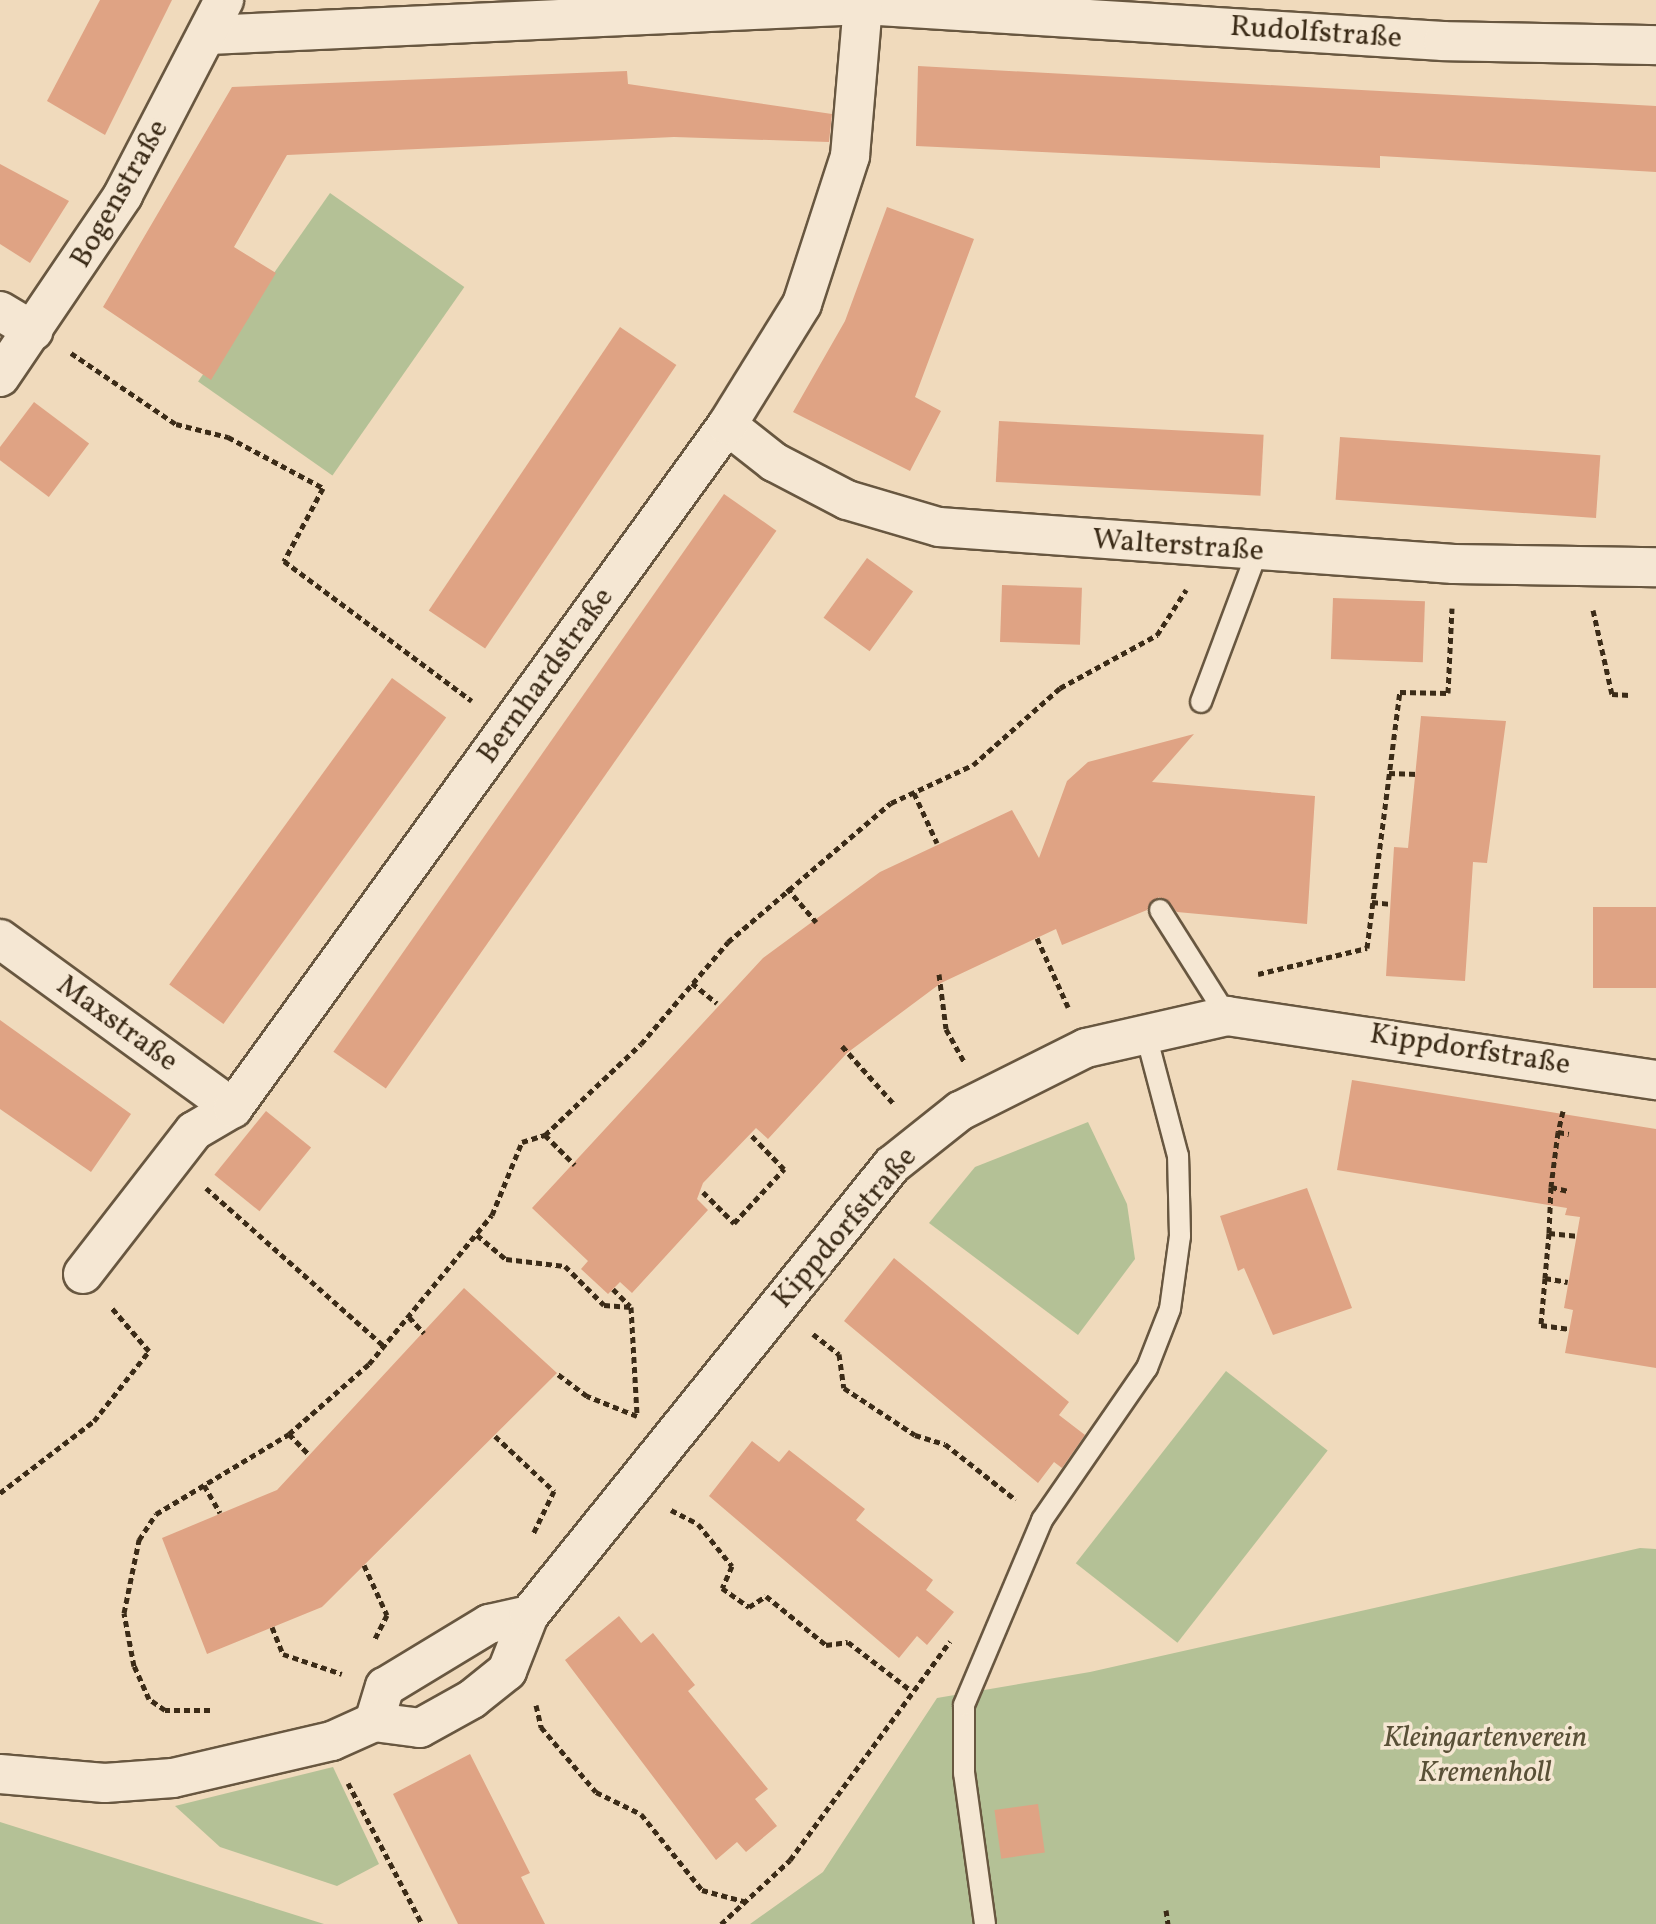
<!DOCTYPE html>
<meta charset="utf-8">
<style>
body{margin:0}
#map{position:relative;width:1656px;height:1924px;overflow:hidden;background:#f0dabc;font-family:Vollkorn,serif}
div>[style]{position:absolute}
.green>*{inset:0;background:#b4c196;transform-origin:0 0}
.building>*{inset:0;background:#dfa384;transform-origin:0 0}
.path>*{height:5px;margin-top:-2.5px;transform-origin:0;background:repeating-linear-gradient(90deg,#3b2b17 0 6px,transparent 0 10px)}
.roads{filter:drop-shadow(2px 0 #685740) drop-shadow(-2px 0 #685740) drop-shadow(0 2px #685740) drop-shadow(0 -2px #685740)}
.lane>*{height:20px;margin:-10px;padding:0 10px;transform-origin:10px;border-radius:10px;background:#f5e7d3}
.street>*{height:38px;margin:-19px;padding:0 19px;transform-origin:19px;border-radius:19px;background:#f5e7d3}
span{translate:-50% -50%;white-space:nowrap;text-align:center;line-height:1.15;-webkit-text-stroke:7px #f5e7d3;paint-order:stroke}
.street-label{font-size:30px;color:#3b2b17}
.park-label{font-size:30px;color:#595037;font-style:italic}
</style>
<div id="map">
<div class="green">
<div style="left:330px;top:193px;width:164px;height:230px;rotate:35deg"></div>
<div style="clip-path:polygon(1088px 1122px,1127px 1204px,1135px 1259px,1078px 1335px,929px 1223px,975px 1167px)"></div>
<div style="left:1226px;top:1371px;width:129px;height:244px;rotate:38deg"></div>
<div style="clip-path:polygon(1640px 1548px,1656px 1549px,1656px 1924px,750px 1924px,823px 1872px,937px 1698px,1090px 1672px)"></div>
<div style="clip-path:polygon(333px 1767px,379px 1864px,337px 1886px,220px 1847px,175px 1806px)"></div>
<div style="clip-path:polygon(0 1822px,324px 1924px,0 1924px)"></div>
</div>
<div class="building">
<div style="clip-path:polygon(100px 0,172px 0,105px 135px,47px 101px)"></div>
<div style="clip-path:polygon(918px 66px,1656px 106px,1656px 172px,1380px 156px,1380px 168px,916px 146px)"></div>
<div style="clip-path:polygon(627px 71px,628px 84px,832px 114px,829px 142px,674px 137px,287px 155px,234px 247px,276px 273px,211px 380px,103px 307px,232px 87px)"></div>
<div style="clip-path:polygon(0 164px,69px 201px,30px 263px,0 244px)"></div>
<div style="clip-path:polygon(887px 207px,974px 239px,915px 397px,941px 411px,910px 471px,793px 412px,845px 321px)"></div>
<div style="left:620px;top:327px;width:68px;height:342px;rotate:34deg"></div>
<div style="left:34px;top:402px;width:69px;height:67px;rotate:37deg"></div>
<div style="left:999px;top:421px;width:265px;height:61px;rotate:3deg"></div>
<div style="left:1340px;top:437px;width:261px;height:63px;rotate:4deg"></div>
<div style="left:724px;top:494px;width:64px;height:681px;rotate:35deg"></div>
<div style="left:867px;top:558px;width:57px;height:74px;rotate:36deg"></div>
<div style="left:1002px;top:585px;width:80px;height:57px;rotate:2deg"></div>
<div style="left:1333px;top:598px;width:92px;height:61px;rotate:2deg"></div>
<div style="left:392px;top:678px;width:67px;height:379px;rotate:36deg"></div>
<div style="clip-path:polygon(1421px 716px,1506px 721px,1487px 863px,1473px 862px,1465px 981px,1386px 976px,1394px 847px,1408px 848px)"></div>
<div style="clip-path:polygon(1194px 734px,1152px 782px,1315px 796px,1307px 924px,1177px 912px,1159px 897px,1147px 910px,1062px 945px,1056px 929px,941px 983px,847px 1053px,768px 1139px,756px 1128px,703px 1183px,697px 1199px,708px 1210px,632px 1293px,620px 1282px,608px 1294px,581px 1269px,588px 1261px,532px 1208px,763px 958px,880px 872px,1012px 810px,1039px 858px,1067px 781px,1088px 762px)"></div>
<div style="left:1656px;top:907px;width:81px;height:63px;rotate:90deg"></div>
<div style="clip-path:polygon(0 1020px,131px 1114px,91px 1172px,0 1109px)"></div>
<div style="clip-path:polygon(1352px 1080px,1656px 1129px,1656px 1368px,1565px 1353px,1573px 1310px,1564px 1308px,1580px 1217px,1565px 1215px,1567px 1208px,1337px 1170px)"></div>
<div style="left:266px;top:1111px;width:58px;height:82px;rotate:39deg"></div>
<div style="clip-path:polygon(1307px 1188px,1352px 1308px,1273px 1335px,1244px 1268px,1238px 1271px,1220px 1216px)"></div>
<div style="clip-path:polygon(894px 1258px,1069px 1402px,1059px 1415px,1085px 1435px,1062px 1468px,1054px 1462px,1038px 1483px,844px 1321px)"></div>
<div style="clip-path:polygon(464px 1288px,557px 1373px,322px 1607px,207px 1654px,162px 1538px,277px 1490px)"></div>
<div style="clip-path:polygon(752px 1441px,779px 1462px,789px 1450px,865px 1509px,856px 1520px,933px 1580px,926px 1590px,954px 1612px,927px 1645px,917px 1636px,899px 1658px,709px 1496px)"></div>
<div style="clip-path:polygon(619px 1616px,641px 1643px,653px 1633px,695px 1685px,688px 1691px,768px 1789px,755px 1799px,777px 1826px,746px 1852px,737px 1842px,716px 1860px,565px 1660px)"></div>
<div style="clip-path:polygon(470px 1754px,530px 1873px,521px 1877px,545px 1924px,458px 1924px,393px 1794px)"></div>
<div style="left:1038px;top:1804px;width:49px;height:44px;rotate:82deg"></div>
</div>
<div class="path">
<div style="left:71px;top:353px;width:127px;rotate:34.1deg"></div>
<div style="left:176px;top:424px;width:54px;rotate:14deg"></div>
<div style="left:228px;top:437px;width:108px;rotate:28.2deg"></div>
<div style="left:323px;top:488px;width:83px;rotate:118.1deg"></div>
<div style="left:284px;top:561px;width:234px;rotate:36.7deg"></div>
<div style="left:1593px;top:610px;width:86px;rotate:77.3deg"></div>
<div style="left:1612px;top:694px;width:18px;rotate:3deg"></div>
<div style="left:1389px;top:773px;width:29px;rotate:2deg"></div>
<div style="left:914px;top:793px;width:55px;rotate:65.3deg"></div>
<div style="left:787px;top:888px;width:45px;rotate:49.5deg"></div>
<div style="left:1372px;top:902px;width:18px;rotate:6deg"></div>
<div style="left:1037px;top:938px;width:76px;rotate:65.8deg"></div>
<div style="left:939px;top:974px;width:55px;rotate:82.7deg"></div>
<div style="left:946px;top:1029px;width:37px;rotate:61deg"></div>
<div style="left:1258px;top:974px;width:112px;rotate:-13.4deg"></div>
<div style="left:1367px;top:948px;width:258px;rotate:-82.7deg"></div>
<div style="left:1400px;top:692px;width:48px;rotate:1.2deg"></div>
<div style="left:1448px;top:693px;width:85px;rotate:-87.3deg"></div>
<div style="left:692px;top:983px;width:32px;rotate:39deg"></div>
<div style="left:842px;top:1046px;width:79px;rotate:48.1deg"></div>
<div style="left:1563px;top:1111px;width:22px;rotate:103deg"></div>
<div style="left:1558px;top:1132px;width:11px;rotate:10deg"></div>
<div style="left:1558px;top:1132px;width:55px;rotate:97.3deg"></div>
<div style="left:1551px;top:1187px;width:18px;rotate:13deg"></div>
<div style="left:545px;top:1135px;width:42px;rotate:45deg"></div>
<div style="left:1551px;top:1187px;width:46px;rotate:92.5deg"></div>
<div style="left:1549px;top:1233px;width:27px;rotate:6deg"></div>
<div style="left:206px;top:1188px;width:238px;rotate:41.6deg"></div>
<div style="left:703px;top:1192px;width:44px;rotate:45deg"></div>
<div style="left:734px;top:1223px;width:74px;rotate:-47.2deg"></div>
<div style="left:784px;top:1169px;width:49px;rotate:-134.2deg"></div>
<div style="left:1549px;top:1233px;width:45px;rotate:95.1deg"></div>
<div style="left:1545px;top:1278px;width:23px;rotate:10deg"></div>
<div style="left:477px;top:1235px;width:38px;rotate:40deg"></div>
<div style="left:506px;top:1259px;width:59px;rotate:6.8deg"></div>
<div style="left:565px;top:1266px;width:55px;rotate:45deg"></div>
<div style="left:604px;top:1305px;width:27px;rotate:4deg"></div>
<div style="left:631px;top:1307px;width:109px;rotate:86.8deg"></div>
<div style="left:637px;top:1416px;width:54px;rotate:-158.2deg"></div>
<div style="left:587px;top:1396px;width:38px;rotate:-143deg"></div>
<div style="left:1545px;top:1278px;width:47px;rotate:94.9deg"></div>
<div style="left:1541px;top:1325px;width:29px;rotate:8deg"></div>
<div style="left:613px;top:1289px;width:24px;rotate:45deg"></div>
<div style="left:409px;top:1317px;width:22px;rotate:47deg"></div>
<div style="left:813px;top:1334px;width:33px;rotate:38deg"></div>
<div style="left:839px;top:1354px;width:34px;rotate:82deg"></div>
<div style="left:844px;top:1388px;width:85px;rotate:33.5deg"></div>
<div style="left:915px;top:1435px;width:31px;rotate:17deg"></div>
<div style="left:945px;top:1444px;width:90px;rotate:38.3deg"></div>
<div style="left:289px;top:1434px;width:29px;rotate:46deg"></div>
<div style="left:495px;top:1436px;width:81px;rotate:43deg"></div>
<div style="left:554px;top:1491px;width:48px;rotate:116deg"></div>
<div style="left:204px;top:1485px;width:32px;rotate:60deg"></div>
<div style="left:0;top:1493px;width:118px;rotate:-37.5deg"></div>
<div style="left:94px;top:1421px;width:89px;rotate:-51.8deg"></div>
<div style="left:149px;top:1351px;width:57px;rotate:-130.7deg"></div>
<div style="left:671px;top:1510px;width:30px;rotate:27deg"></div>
<div style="left:698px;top:1524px;width:54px;rotate:51deg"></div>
<div style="left:732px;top:1566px;width:24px;rotate:114deg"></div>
<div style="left:722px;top:1588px;width:33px;rotate:35deg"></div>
<div style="left:749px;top:1607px;width:20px;rotate:-33deg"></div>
<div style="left:766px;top:1596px;width:77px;rotate:39.2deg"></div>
<div style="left:826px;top:1645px;width:22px;rotate:-8deg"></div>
<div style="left:848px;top:1642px;width:77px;rotate:37.6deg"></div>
<div style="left:364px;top:1565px;width:55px;rotate:65.3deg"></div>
<div style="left:387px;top:1615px;width:27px;rotate:117deg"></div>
<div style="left:272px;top:1627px;width:29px;rotate:68deg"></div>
<div style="left:283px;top:1654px;width:62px;rotate:18.7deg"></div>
<div style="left:536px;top:1705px;width:23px;rotate:77deg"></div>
<div style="left:541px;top:1727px;width:85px;rotate:49.8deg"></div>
<div style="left:596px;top:1792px;width:50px;rotate:26.1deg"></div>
<div style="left:641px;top:1814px;width:97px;rotate:51.2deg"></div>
<div style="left:702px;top:1890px;width:47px;rotate:14.9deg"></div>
<div style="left:210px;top:1710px;width:45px;rotate:180deg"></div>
<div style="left:165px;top:1710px;width:19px;rotate:-145deg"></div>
<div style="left:149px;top:1699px;width:36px;rotate:-114deg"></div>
<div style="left:134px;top:1666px;width:54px;rotate:-100.7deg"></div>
<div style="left:124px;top:1613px;width:75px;rotate:-78.4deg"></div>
<div style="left:139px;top:1540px;width:31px;rotate:-57deg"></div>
<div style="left:156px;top:1514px;width:155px;rotate:-31deg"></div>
<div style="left:289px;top:1434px;width:106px;rotate:-41.2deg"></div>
<div style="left:369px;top:1364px;width:193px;rotate:-50.5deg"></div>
<div style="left:492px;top:1215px;width:79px;rotate:-67.7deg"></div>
<div style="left:522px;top:1142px;width:24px;rotate:-17deg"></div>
<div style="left:545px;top:1135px;width:132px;rotate:-43.5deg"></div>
<div style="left:641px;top:1044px;width:134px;rotate:-49.5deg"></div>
<div style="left:728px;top:942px;width:214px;rotate:-40.5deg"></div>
<div style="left:891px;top:803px;width:90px;rotate:-24.9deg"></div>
<div style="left:973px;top:765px;width:116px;rotate:-41.5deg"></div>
<div style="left:1060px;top:688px;width:111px;rotate:-28.7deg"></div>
<div style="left:1157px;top:635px;width:54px;rotate:-57.2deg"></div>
<div style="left:348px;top:1783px;width:159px;rotate:62.3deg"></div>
<div style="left:1166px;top:1910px;width:14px;rotate:82deg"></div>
<div style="left:721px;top:1924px;width:94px;rotate:-42.8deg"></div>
<div style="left:790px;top:1860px;width:271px;rotate:-53.8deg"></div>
</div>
<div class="roads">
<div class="lane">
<div style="left:1201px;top:702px;width:160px;rotate:-69.5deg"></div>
<div style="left:1160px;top:910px;width:125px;rotate:57.7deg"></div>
<div style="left:985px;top:1924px;width:152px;rotate:-97.9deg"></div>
<div style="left:964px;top:1773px;width:68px;rotate:-90deg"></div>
<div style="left:964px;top:1705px;width:201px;rotate:-67.1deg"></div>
<div style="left:1042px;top:1520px;width:185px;rotate:-55.4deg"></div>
<div style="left:1147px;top:1368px;width:63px;rotate:-68.7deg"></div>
<div style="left:1170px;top:1309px;width:74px;rotate:-82.2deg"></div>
<div style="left:1180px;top:1236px;width:80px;rotate:-91.4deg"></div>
<div style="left:1178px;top:1156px;width:129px;rotate:-104.8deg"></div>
</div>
<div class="street">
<div style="left:209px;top:35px;width:655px;rotate:-2.63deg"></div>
<div style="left:863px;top:5px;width:581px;rotate:3.55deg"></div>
<div style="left:1443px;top:41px;width:213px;rotate:1.1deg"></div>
<div style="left:0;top:311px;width:39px;rotate:31deg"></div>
<div style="left:0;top:377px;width:220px;rotate:-55.9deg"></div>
<div style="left:123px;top:195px;width:220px;rotate:-62.6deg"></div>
<div style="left:727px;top:425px;width:60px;rotate:38.2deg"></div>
<div style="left:774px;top:462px;width:82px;rotate:27.5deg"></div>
<div style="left:847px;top:500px;width:96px;rotate:16.4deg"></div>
<div style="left:939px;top:527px;width:516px;rotate:4.11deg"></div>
<div style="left:1454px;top:564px;width:202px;rotate:0.9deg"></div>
<div style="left:0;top:939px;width:288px;rotate:36deg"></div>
<div style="left:83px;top:1274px;width:181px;rotate:-52.2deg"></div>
<div style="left:194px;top:1131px;width:45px;rotate:-30.5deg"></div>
<div style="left:233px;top:1108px;width:843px;rotate:-54.12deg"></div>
<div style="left:727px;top:425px;width:142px;rotate:-58.2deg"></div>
<div style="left:802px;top:304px;width:156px;rotate:-72deg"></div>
<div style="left:850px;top:156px;width:152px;rotate:-85.1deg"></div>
<div style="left:374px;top:1722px;width:37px;rotate:-73deg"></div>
<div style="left:385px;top:1687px;width:122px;rotate:-31.2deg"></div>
<div style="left:489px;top:1624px;width:41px;rotate:-12.7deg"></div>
<div style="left:0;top:1774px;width:105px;rotate:4.9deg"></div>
<div style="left:105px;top:1783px;width:68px;rotate:-4.2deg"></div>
<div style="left:173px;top:1778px;width:163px;rotate:-13.1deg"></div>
<div style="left:332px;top:1741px;width:46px;rotate:-24.3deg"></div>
<div style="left:374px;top:1722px;width:46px;rotate:7.4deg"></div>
<div style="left:420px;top:1728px;width:60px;rotate:-29.1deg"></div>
<div style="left:472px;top:1699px;width:45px;rotate:-38.7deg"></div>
<div style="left:507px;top:1671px;width:60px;rotate:-68.6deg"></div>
<div style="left:529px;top:1615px;width:578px;rotate:-51.11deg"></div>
<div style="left:892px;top:1165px;width:87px;rotate:-38.5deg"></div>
<div style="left:960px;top:1111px;width:141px;rotate:-26.6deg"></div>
<div style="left:1086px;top:1048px;width:145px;rotate:-12.8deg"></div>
<div style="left:1227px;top:1016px;width:434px;rotate:8.5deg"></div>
</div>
</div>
<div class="street-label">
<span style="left:1316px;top:33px;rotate:4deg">Rudolfstraße</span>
<span style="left:120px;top:194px;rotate:-60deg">Bogenstraße</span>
<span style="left:1178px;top:546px;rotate:4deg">Walterstraße</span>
<span style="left:546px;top:676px;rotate:-54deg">Bernhardstraße</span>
<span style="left:117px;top:1024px;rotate:36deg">Maxstraße</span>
<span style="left:1470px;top:1050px;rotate:9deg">Kippdorfstraße</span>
<span style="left:845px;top:1228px;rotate:-49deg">Kippdorfstraße</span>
</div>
<div class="park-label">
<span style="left:1485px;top:1755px">Kleingartenverein<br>Kremenholl</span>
</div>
</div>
